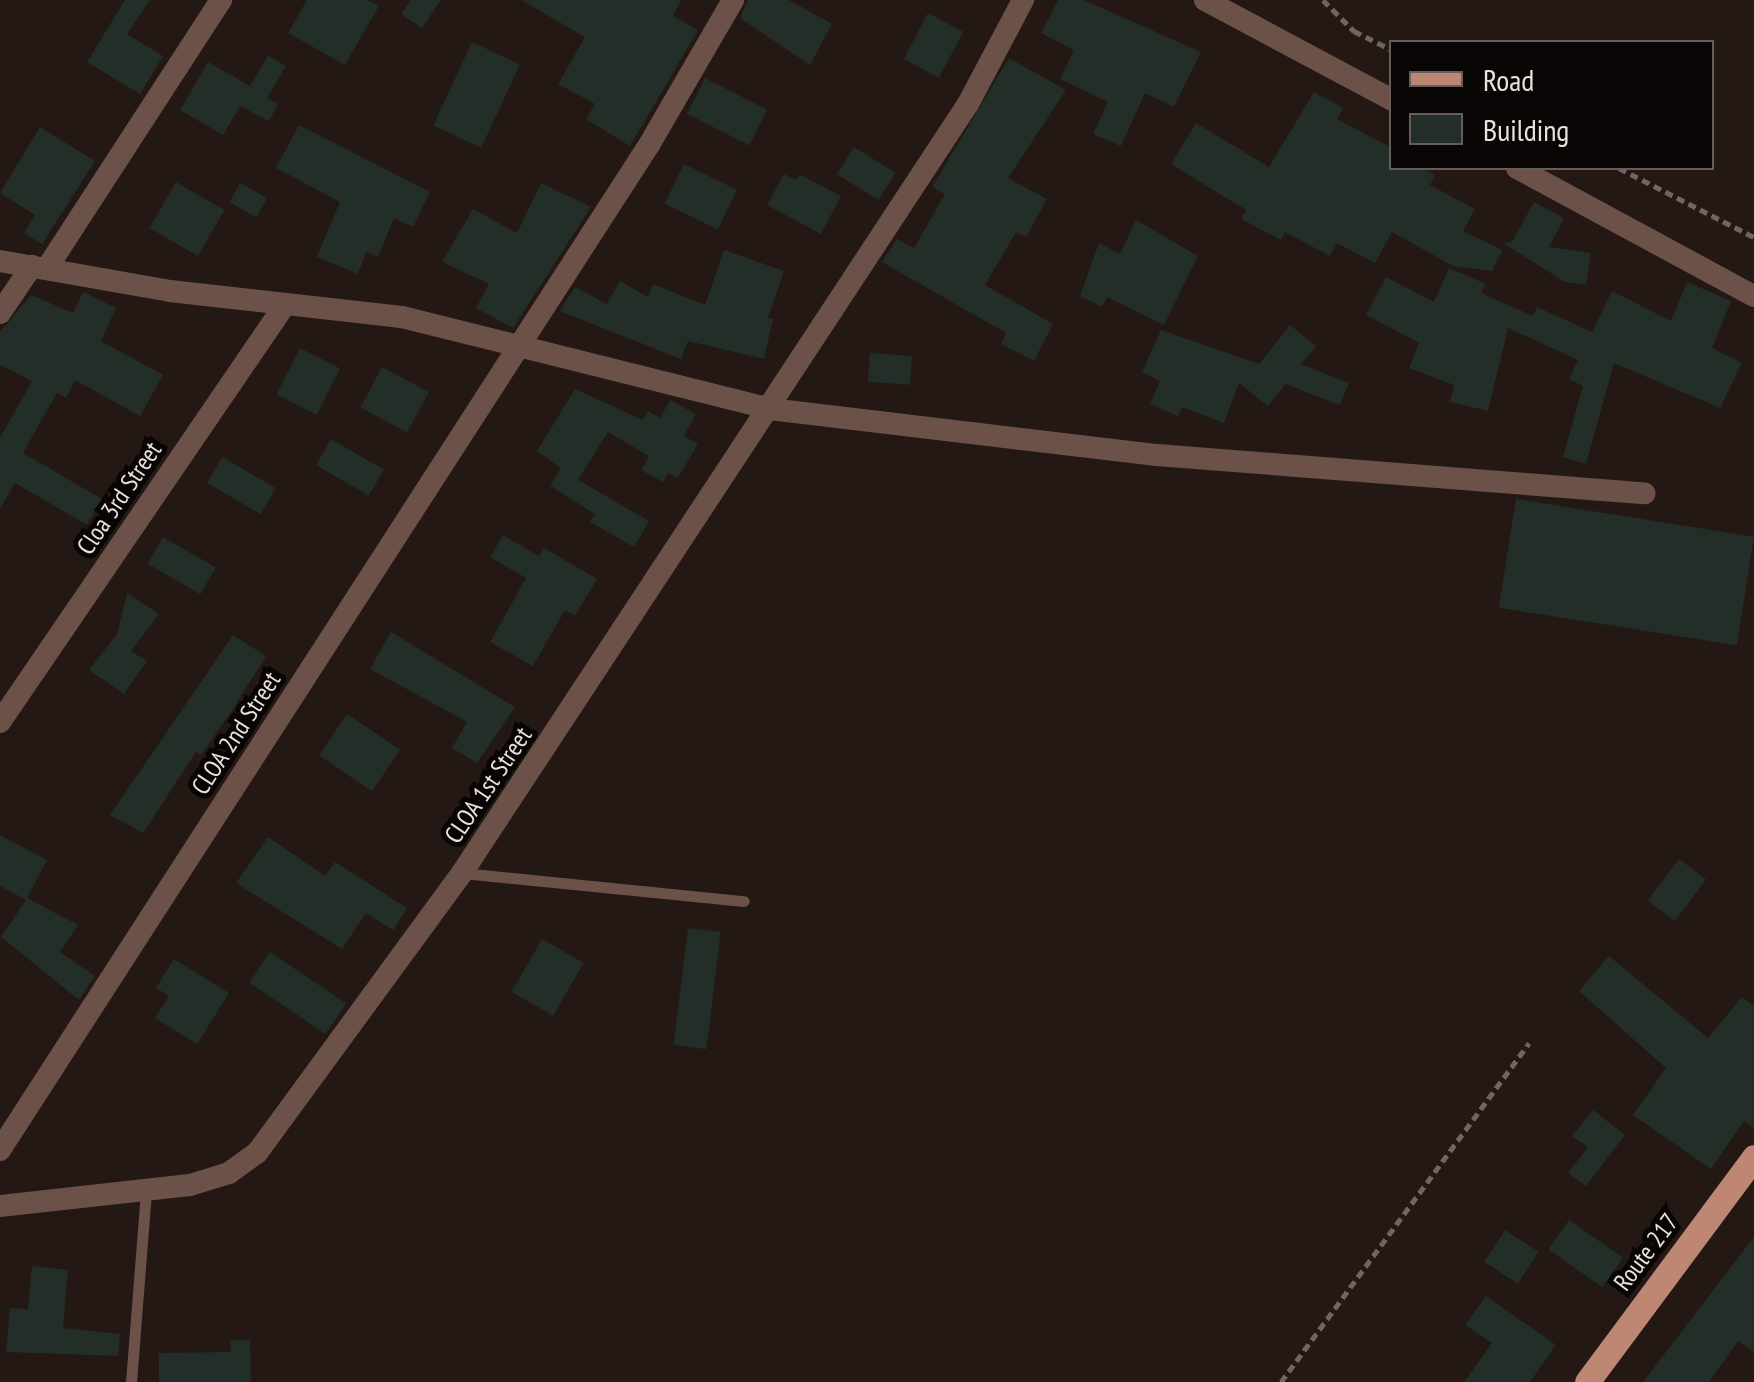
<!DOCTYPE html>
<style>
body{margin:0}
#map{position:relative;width:1754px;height:1382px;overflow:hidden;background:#241814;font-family:"PT Sans Narrow",sans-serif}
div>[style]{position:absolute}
.building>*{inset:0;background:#222e27;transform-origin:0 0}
.path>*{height:5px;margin-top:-2.5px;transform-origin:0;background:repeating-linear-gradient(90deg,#706562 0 8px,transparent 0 13px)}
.service>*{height:11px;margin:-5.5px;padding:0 5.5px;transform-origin:5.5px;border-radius:5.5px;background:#6c5148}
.minor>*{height:22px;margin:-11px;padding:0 11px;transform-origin:11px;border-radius:11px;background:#6c5148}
.primary>*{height:25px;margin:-12.5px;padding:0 12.5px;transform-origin:12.5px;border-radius:12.5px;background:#be8774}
span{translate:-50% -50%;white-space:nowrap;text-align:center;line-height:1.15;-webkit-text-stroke:10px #090504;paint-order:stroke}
.street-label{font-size:25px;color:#ebe2df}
.legend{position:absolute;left:1389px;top:40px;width:325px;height:130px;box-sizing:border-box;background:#090504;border:2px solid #635d5c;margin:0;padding:12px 18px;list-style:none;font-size:30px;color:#ebe2df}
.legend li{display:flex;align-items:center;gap:20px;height:50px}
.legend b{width:50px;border:2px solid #635d5c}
</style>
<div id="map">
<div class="building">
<div style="clip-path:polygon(125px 0,150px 0,127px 34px,163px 56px,140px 94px,87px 62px)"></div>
<div style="clip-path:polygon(307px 0,367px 0,379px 6px,345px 65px,288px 33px)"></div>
<div style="clip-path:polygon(411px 0,441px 0,422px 28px,401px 14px)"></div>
<div style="clip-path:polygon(521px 0,681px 0,673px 16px,698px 30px,630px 146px,586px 119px,595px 104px,558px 84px,585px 37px)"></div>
<div style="clip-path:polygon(748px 0,789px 0,832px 24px,810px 65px,740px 18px)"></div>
<div style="clip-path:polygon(1058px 0,1084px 0,1201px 52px,1174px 107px,1145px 93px,1121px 146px,1093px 134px,1108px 102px,1060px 79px,1074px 50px,1041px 33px)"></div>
<div style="left:928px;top:13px;width:40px;height:52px;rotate:28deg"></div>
<div style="left:472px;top:42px;width:53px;height:92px;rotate:25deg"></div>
<div style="clip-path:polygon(268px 56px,286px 66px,267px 98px,278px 104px,269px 121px,240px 106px,223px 135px,180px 110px,208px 62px,250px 86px)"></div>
<div style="clip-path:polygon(1009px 58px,1066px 90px,1008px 178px,1047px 199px,1026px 237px,1016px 232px,985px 285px,1053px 324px,1034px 361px,1001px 344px,1006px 333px,882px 262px,897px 239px,914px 248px,945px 194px,932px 187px)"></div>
<div style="left:705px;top:78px;width:70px;height:40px;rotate:27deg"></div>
<div style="clip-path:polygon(1314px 92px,1343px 108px,1337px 119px,1392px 148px,1392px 168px,1421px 168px,1435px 175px,1430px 185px,1475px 209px,1463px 231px,1503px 250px,1492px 271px,1453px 266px,1392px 232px,1375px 263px,1337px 243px,1330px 256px,1285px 232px,1281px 240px,1241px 219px,1246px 210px,1171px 164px,1196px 123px,1269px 167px)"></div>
<div style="clip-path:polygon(299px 125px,430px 192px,413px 227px,394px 218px,378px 257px,366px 252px,358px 274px,317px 257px,340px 202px,276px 168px)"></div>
<div style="clip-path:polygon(40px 127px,95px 161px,42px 244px,24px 233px,35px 215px,0 193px)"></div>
<div style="left:854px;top:147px;width:49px;height:32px;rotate:32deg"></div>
<div style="left:684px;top:164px;width:59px;height:44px;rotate:26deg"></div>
<div style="clip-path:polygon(784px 174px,795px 180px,801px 175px,841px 196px,821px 234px,767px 205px)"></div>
<div style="left:176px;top:182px;width:56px;height:53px;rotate:30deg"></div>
<div style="left:240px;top:183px;width:31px;height:22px;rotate:29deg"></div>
<div style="clip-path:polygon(541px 183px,591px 207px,513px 328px,476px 308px,489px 284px,442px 262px,473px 209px,517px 233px)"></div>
<div style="clip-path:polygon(1534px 202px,1564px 218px,1549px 247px,1591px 253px,1586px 285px,1565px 282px,1503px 243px,1512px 242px)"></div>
<div style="clip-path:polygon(1136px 220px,1198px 256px,1164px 325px,1107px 297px,1102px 307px,1080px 296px,1099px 243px,1120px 254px)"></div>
<div style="clip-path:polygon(724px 250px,784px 271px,768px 318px,773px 319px,764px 359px,688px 341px,681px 359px,560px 311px,575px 287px,607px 304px,620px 281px,648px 297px,653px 284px,705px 305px)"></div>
<div style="clip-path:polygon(1449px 268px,1486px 284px,1481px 293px,1533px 316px,1537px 307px,1592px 332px,1612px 291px,1671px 321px,1687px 282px,1731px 301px,1712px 348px,1742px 363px,1720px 408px,1614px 363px,1586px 464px,1563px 457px,1583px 386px,1569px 379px,1578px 360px,1508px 328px,1488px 411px,1450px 402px,1454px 385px,1409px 368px,1419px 343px,1366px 315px,1386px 277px,1434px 302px)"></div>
<div style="clip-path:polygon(83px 292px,116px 308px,101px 341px,163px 375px,140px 416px,75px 380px,66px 398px,57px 393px,23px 453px,102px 499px,87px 525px,15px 483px,0 509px,0 438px,32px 381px,0 365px,0 332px,31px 295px,73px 313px)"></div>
<div style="clip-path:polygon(1290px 325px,1316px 346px,1301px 364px,1349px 383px,1340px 405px,1286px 384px,1268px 406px,1239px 383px,1224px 423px,1182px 407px,1178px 416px,1150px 404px,1160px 381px,1142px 372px,1161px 330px,1259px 364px)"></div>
<div style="left:300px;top:348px;width:45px;height:52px;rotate:27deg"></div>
<div style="left:870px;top:353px;width:42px;height:29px;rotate:4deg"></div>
<div style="left:382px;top:367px;width:53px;height:46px;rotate:28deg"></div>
<div style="clip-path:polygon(575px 389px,643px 420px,648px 411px,660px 418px,670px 400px,696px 414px,684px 436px,698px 444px,678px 478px,668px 473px,663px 482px,641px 470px,649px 456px,608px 432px,578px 480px,649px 521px,634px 547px,590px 522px,595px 514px,550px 486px,561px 468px,537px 451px)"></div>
<div style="left:331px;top:439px;width:61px;height:30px;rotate:30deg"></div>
<div style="left:222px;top:457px;width:62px;height:30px;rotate:30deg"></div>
<div style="left:1516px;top:499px;width:241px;height:110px;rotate:9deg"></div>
<div style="clip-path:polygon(503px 535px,539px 556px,544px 548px,597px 579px,575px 616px,565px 610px,533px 666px,490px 642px,526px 578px,490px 557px)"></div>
<div style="left:163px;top:537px;width:61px;height:31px;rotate:30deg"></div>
<div style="clip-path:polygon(127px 593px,159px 614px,131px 651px,147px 661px,124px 694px,89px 670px,117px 634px)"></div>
<div style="clip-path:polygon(391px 632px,515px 707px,477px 763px,452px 748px,467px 722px,370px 669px)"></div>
<div style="clip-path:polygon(233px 635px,266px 656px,233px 709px,201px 755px,196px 752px,143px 833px,110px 815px)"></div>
<div style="left:347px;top:714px;width:64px;height:50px;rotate:34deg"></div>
<div style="clip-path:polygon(0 835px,47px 860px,27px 898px,78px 925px,60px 952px,95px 976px,79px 1000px,1px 937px,26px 900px,0 886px)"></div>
<div style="clip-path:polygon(268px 837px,325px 876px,335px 862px,407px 908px,393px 930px,366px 913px,342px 949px,236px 883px)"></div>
<div style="left:1679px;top:859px;width:34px;height:52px;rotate:37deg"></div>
<div style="left:688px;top:928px;width:33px;height:118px;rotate:7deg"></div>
<div style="left:542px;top:939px;width:48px;height:61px;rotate:30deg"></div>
<div style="left:270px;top:952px;width:92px;height:37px;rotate:34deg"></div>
<div style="clip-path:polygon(1609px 956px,1708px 1038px,1742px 997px,1754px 1006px,1754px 1128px,1744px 1121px,1711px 1169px,1633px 1115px,1666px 1068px,1579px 991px)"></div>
<div style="clip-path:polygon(174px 959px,229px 993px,197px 1044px,155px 1018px,169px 996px,156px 988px)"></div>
<div style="clip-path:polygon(1593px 1110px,1625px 1135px,1586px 1186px,1568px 1173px,1588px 1147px,1572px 1136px)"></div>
<div style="left:1569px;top:1220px;width:66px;height:36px;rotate:35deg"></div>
<div style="left:1505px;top:1230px;width:40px;height:38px;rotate:33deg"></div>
<div style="clip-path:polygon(1754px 1237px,1754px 1352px,1738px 1341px,1709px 1382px,1643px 1382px)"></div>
<div style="clip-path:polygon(32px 1266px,68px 1270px,63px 1328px,120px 1334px,118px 1356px,6px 1352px,10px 1308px,28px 1309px)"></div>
<div style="clip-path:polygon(1486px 1296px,1556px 1345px,1530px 1382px,1464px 1382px,1492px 1343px,1465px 1325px)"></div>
<div style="clip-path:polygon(230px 1340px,250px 1340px,251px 1382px,159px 1382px,159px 1353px,231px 1352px)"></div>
</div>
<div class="path">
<div style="left:1323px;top:0;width:44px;rotate:45deg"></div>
<div style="left:1354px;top:31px;width:42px;rotate:26.6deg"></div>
<div style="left:1619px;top:168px;width:152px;rotate:27.1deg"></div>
<div style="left:1281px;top:1382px;width:420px;rotate:-53.8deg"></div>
</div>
<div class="service">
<div style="left:462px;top:873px;width:283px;rotate:5.7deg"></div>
<div style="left:131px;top:1382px;width:191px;rotate:-85.5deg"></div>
</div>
<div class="minor">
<div style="left:1205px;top:0;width:212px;rotate:28.1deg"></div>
<div style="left:1517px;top:168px;width:269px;rotate:28.4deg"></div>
<div style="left:0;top:261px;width:173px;rotate:10deg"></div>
<div style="left:170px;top:291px;width:233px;rotate:6.4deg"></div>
<div style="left:402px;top:317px;width:379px;rotate:14deg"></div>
<div style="left:770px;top:409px;width:390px;rotate:6.8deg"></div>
<div style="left:1157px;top:455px;width:489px;rotate:4.5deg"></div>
<div style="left:47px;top:268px;width:320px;rotate:-57deg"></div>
<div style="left:0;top:313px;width:57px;rotate:-55.8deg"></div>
<div style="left:0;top:722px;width:504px;rotate:-55.68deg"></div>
<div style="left:0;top:1150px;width:1196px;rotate:-57.15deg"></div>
<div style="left:649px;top:145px;width:168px;rotate:-59.9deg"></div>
<div style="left:0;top:1206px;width:191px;rotate:-6.3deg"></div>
<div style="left:190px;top:1185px;width:41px;rotate:-17.1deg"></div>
<div style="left:229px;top:1173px;width:34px;rotate:-36deg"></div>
<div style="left:257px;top:1153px;width:347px;rotate:-53.8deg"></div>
<div style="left:462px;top:873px;width:921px;rotate:-56.66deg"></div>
<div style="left:968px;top:104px;width:118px;rotate:-62.1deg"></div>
</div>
<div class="primary">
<div style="left:1587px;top:1382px;width:280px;rotate:-53.4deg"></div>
</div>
<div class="street-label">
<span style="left:119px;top:498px;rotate:-56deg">Cloa 3rd Street</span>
<span style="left:236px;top:733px;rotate:-57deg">CLOA 2nd Street</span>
<span style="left:488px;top:785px;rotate:-56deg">CLOA 1st Street</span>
<span style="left:1646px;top:1252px;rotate:-53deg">Route 217</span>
</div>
<ul class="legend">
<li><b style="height:12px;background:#be8774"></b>Road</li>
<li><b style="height:28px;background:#222e27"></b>Building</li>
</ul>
</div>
